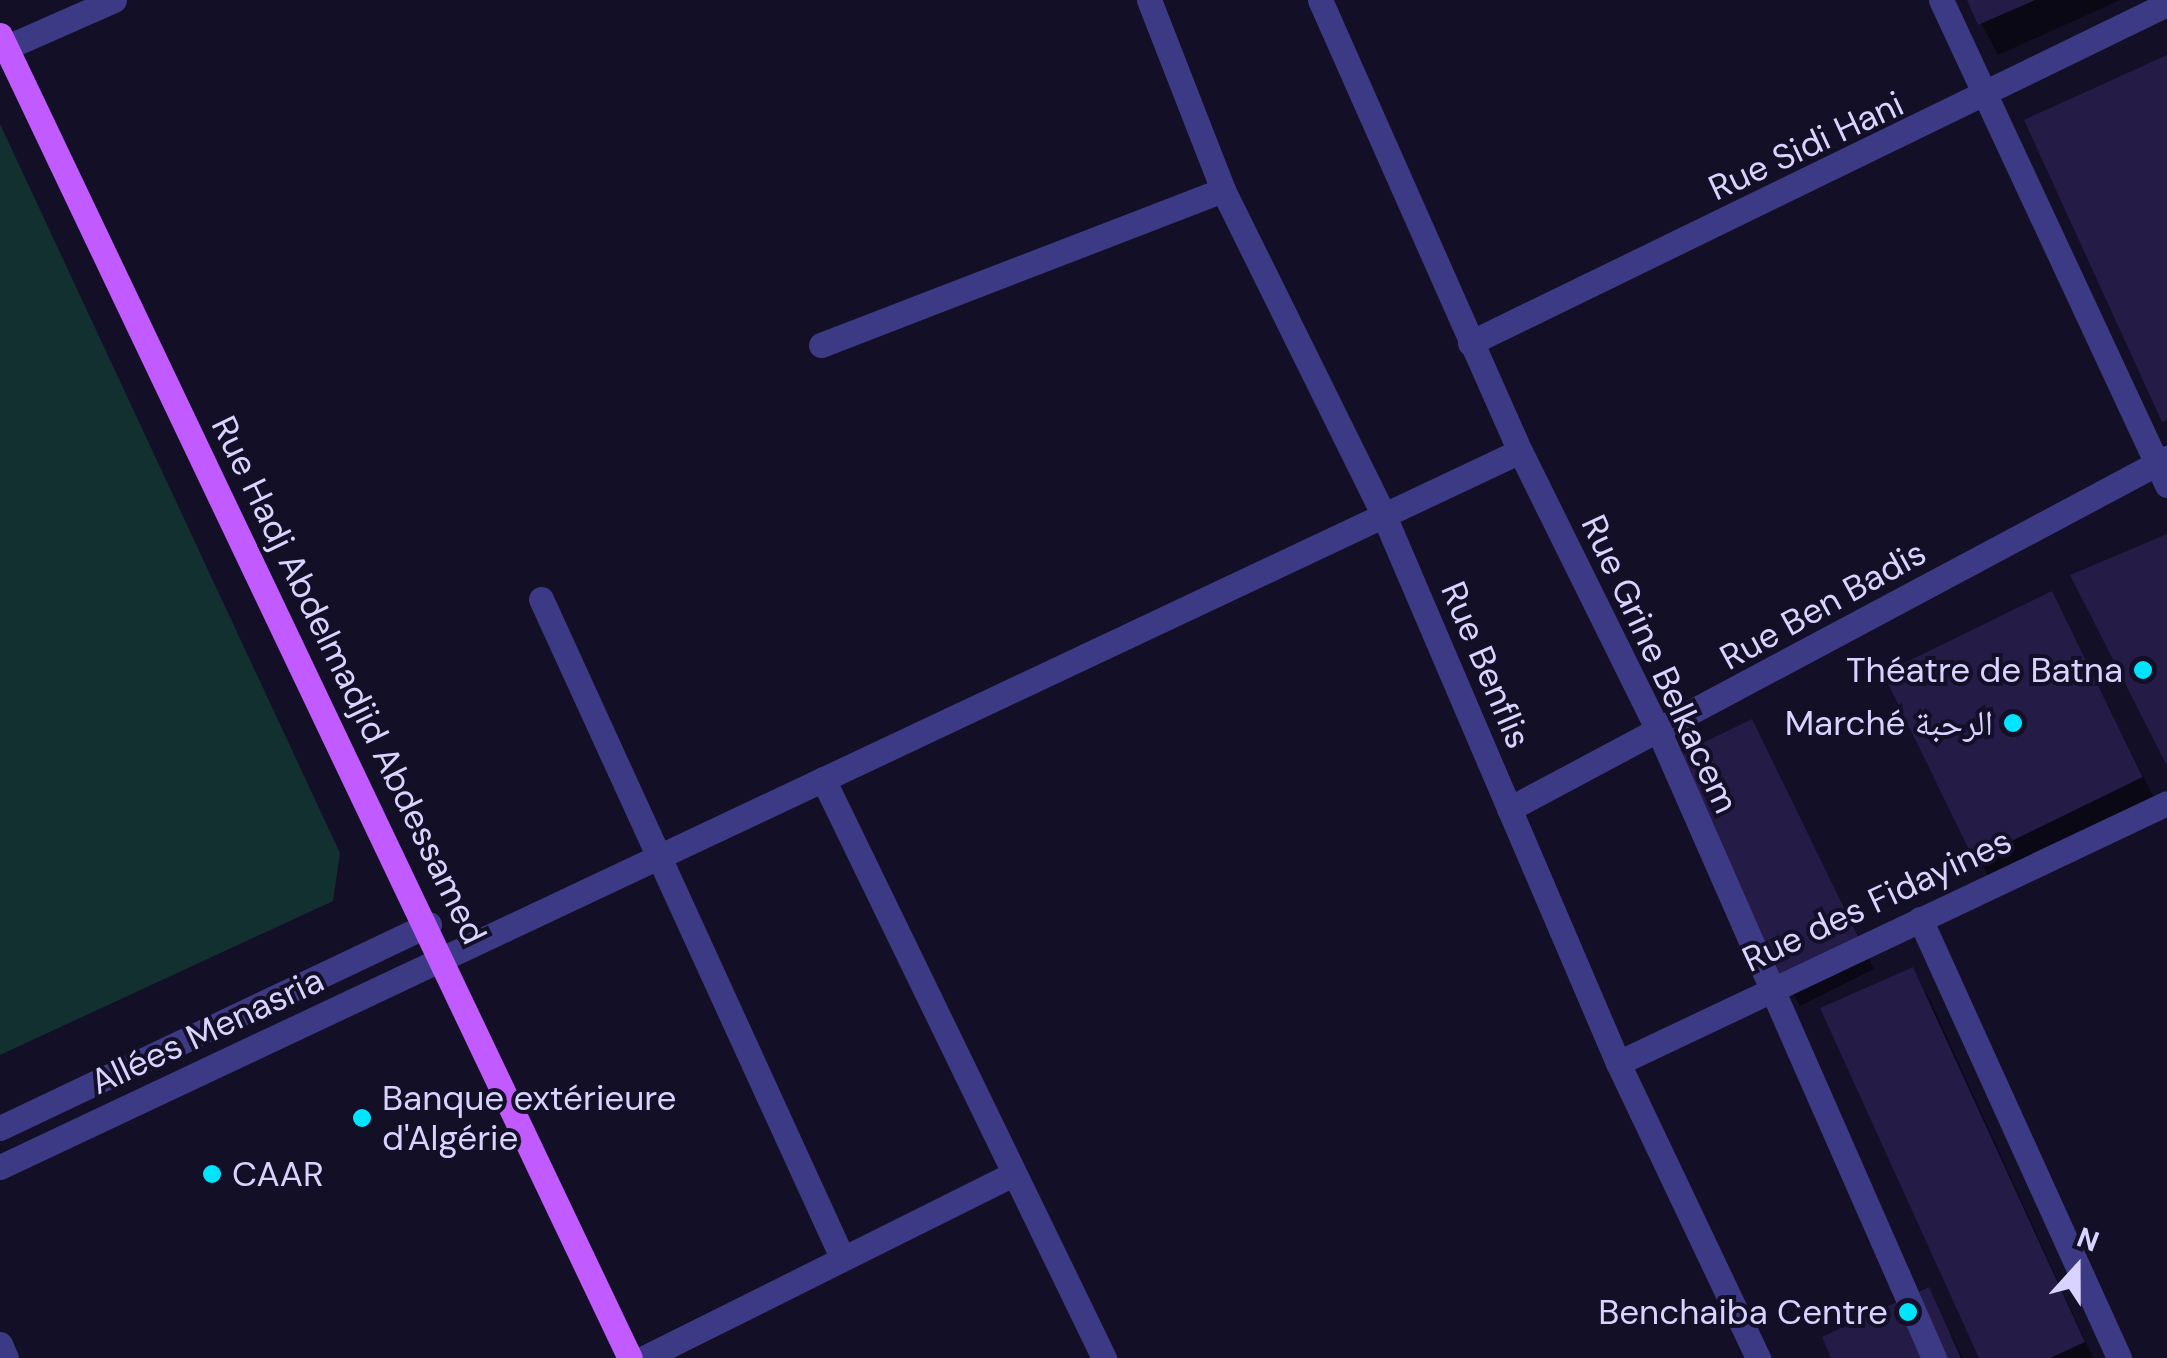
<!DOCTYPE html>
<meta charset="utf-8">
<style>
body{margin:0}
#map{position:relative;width:2167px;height:1358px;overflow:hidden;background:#130f26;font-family:"DM Sans","Noto Naskh Arabic",sans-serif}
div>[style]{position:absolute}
.green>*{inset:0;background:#12302f}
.shadow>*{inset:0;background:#0007}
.building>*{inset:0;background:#241b47;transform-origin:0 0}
.minor>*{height:25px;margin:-12.5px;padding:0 12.5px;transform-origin:12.5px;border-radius:12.5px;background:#3d3a85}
.major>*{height:25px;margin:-12.5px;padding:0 12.5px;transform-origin:12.5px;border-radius:12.5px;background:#c25bff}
.dots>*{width:28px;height:28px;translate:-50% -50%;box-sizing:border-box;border:5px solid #130f26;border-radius:50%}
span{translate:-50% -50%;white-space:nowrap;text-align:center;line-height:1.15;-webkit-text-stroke:8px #130f26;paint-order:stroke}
.street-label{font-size:35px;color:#d9d4ff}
.poi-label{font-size:35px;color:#d9d4ff}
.right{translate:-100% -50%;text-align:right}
.left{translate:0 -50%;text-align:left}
.north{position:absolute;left:2027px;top:1218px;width:100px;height:100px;-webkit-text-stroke:8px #130f26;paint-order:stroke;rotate:21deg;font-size:28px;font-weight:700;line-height:40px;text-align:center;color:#d9d4ff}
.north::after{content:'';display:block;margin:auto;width:35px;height:45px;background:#d9d4ff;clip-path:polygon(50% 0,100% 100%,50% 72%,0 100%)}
</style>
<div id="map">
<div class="green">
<div style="clip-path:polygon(0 124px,340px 853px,333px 901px,0 1055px)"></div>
</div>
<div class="shadow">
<div style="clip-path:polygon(1969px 0,2120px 0,1998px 55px)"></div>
<div style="clip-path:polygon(2064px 617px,2155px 800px,1989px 877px,1975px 853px)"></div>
<div style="clip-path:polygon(1768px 753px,1874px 969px,1800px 1006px,1783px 975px)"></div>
<div style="clip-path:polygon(1912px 970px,1930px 1000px,2093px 1358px,1982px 1358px)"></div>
<div style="clip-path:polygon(1928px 1290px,1963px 1358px,1834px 1358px)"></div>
</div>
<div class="building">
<div style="clip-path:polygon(1967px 0,2035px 0,1978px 25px)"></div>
<div style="clip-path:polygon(2167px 55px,2167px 420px,2162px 422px,2024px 120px)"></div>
<div style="clip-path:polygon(2167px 534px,2167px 766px,2070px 575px)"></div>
<div style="left:2052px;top:591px;width:207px;height:188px;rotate:64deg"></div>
<div style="left:1752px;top:719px;width:243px;height:90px;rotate:64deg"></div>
<div style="clip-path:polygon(1913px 967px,2085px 1342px,2050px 1358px,1979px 1358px,1820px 1008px)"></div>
<div style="clip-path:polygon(1929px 1287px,1961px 1358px,1831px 1358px,1822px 1337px)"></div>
</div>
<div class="minor">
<div style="left:1149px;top:0;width:204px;rotate:68.7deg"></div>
<div style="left:1223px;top:190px;width:366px;rotate:63.7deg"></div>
<div style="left:1385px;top:518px;width:593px;rotate:66.85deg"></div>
<div style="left:1618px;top:1063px;width:327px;rotate:64.6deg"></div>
<div style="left:1320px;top:0;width:493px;rotate:66.1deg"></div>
<div style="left:1520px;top:451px;width:316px;rotate:63.7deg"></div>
<div style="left:1660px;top:734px;width:682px;rotate:66.29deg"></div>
<div style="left:1941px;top:0;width:535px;rotate:65.02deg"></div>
<div style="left:5px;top:48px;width:119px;rotate:-23.8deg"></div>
<div style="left:1470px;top:343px;width:775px;rotate:-25.94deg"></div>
<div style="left:821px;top:345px;width:431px;rotate:-21.1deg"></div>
<div style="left:541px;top:599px;width:719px;rotate:65.43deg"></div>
<div style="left:823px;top:779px;width:644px;rotate:64.11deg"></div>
<div style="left:1509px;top:809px;width:746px;rotate:-28.08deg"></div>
<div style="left:1920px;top:919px;width:482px;rotate:65.6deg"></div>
<div style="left:1618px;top:1063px;width:607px;rotate:-25.34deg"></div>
<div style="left:0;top:1128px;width:475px;rotate:-25.4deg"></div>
<div style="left:0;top:1167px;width:1680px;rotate:-25.22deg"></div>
<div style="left:0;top:1344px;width:15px;rotate:67deg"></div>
<div style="left:644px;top:1358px;width:412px;rotate:-26.5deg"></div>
</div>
<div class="major">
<div style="left:0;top:35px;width:1465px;rotate:64.54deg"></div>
</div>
<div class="dots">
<div style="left:2143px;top:670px;background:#00e5ff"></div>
<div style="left:2013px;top:723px;background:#00e5ff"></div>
<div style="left:362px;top:1118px;background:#00e5ff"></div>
<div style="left:212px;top:1174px;background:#00e5ff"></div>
<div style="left:1908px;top:1312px;background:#00e5ff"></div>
</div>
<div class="street-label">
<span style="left:1806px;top:146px;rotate:-25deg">Rue Sidi Hani</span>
<span style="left:1823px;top:605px;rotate:-29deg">Rue Ben Badis</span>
<span style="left:1660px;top:664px;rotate:65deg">Rue Grine Belkacem</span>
<span style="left:1486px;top:665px;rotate:67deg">Rue Benflis</span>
<span style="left:349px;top:680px;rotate:64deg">Rue Hadj Abdelmadjid Abdessamed</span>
<span style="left:1877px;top:900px;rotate:-25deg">Rue des Fidayines</span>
<span style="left:207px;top:1031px;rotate:-25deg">Allées Menasria</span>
</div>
<div class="poi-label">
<span class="right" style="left:2123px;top:670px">Théatre de Batna</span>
<span class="right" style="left:1993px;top:723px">Marché الرحبة</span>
<span class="left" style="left:382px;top:1118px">Banque extérieure<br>d'Algérie</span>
<span class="left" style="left:232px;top:1174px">CAAR</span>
<span class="right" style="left:1888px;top:1312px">Benchaiba Centre</span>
</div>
<div class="north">N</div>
</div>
